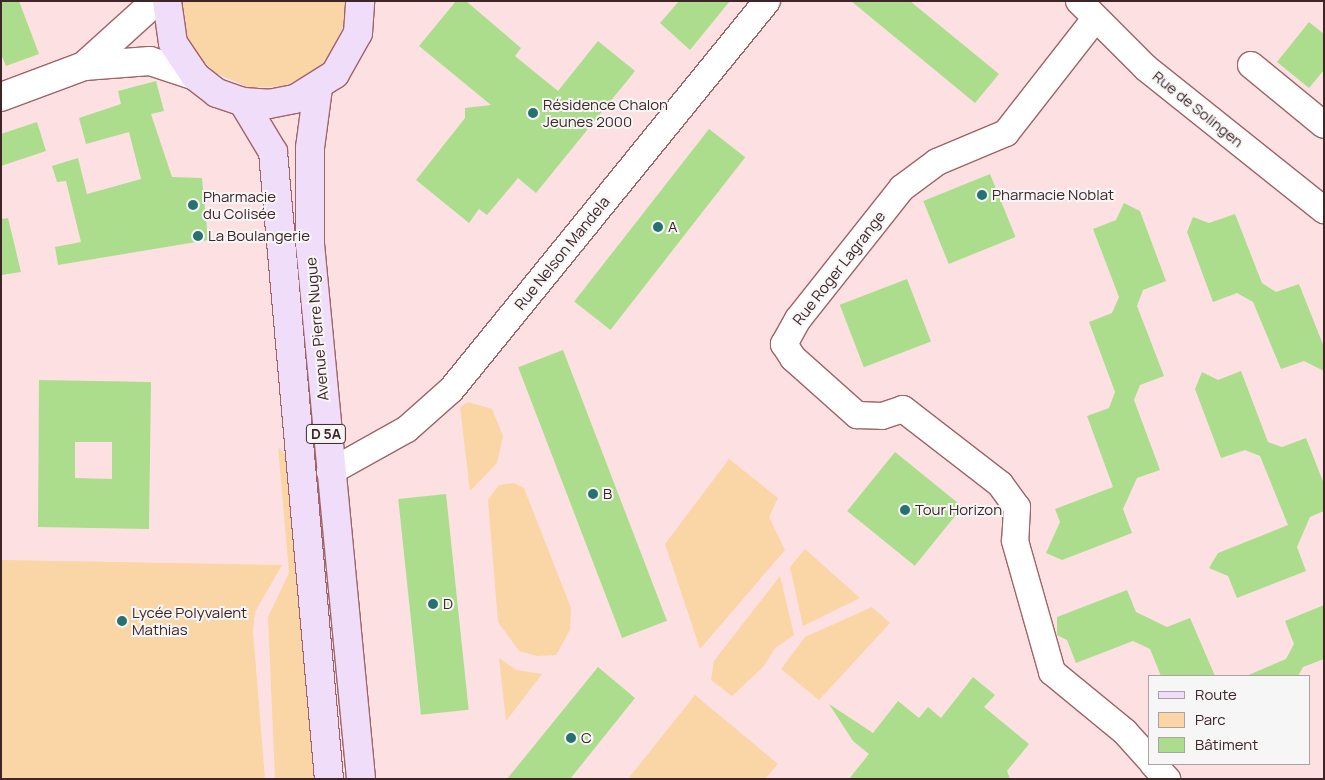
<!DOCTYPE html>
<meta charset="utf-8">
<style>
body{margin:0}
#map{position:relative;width:1325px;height:780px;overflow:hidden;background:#fde1e2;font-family:Manrope,sans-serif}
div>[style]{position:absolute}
.green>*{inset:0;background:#fad5a5}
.building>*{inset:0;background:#abdd8d;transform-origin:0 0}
.roads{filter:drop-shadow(1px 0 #9f6368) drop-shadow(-1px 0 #9f6368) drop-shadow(0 1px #9f6368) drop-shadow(0 -1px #9f6368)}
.minor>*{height:26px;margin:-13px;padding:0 13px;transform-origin:13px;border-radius:13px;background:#fff}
.secondary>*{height:28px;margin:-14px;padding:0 14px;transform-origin:14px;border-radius:14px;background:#fff}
.primary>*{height:28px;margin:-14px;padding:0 14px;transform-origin:14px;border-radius:14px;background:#f0ddfa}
.dots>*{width:14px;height:14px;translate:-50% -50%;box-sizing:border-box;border:2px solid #f6f6f6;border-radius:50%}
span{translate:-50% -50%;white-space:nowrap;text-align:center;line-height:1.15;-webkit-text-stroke:4px #f6f6f6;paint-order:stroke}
.shield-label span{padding:1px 4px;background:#f6f6f6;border:1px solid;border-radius:4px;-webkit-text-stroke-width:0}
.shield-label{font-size:14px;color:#3f2527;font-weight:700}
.poi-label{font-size:15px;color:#3f2527}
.left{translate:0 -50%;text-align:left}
.street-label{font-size:15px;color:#3f2527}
.frame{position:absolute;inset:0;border:2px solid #3f2527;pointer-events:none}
.legend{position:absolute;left:1148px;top:675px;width:162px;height:90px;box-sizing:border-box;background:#f6f6f6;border:1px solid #ada2a3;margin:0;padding:6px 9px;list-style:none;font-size:15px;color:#3f2527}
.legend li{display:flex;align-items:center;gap:10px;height:25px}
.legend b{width:25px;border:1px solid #ada2a3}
</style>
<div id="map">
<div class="green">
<div style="clip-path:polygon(182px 1px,346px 1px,345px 22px,329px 58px,314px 72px,285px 86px,250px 88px,214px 72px,198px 55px,187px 36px)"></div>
<div style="clip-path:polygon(468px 402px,492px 409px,503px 436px,497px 463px,470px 491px,460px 407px)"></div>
<div style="clip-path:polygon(278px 447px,285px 454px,317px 779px,275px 779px,268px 617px,289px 573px)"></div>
<div style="clip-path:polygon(729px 459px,778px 498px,769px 517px,785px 550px,700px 649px,665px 544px)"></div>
<div style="clip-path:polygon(514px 483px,524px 488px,571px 608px,570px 630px,556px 655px,537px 656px,519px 651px,498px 622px,488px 500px,499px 485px)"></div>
<div style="clip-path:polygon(805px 549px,860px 598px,803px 626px,790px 567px)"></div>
<div style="clip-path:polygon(1px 560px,282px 565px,255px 612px,253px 631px,265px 779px,1px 779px)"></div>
<div style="clip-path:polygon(780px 576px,794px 635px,775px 648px,764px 666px,732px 696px,711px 680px,714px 661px)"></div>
<div style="clip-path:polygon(872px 607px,890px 623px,819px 700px,781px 669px,805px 637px)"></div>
<div style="clip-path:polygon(499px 658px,516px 670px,542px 674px,506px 721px)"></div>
<div style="clip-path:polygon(695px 695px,778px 764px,765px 779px,628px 779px)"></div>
</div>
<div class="building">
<div style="clip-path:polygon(1px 1px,19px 1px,39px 54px,6px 66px,1px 54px)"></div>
<div style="clip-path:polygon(456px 1px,466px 1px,521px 48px,515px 56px,558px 91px,598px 41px,635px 71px,536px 193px,518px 178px,487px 215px,479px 209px,469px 223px,416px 180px,465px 118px,465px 108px,491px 105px,419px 46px)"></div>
<div style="clip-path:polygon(679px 1px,730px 1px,690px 50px,660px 23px)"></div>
<div style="clip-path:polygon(851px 1px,910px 1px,999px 74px,975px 103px)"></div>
<div style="clip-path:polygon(1309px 22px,1324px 34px,1324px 70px,1309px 88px,1277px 62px)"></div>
<div style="clip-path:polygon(156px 81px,164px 111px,151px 114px,172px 177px,202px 178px,208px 240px,58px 265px,55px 247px,81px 242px,66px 181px,57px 182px,52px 166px,78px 158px,87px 194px,141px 179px,129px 132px,86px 144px,79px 118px,121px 104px,118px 91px)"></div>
<div style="clip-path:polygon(37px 122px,46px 151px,1px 166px,1px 134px)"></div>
<div style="left:709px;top:129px;width:46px;height:219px;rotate:38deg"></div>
<div style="left:990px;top:174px;width:68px;height:72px;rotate:68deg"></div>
<div style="clip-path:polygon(1124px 203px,1140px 211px,1166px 281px,1143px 290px,1137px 306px,1164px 376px,1140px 385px,1134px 400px,1160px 470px,1137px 478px,1123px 509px,1132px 533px,1062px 560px,1046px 553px,1060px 522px,1055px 509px,1113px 487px,1087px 416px,1109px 408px,1115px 392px,1089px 322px,1112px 313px,1119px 297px,1093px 229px,1116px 220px)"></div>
<div style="clip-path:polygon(1235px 214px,1262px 283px,1276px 292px,1299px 284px,1324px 347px,1324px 371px,1304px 361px,1281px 369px,1253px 302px,1237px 293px,1213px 302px,1187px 232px,1193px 217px,1209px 223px)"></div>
<div style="clip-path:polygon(8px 218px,21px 272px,1px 275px,1px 219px)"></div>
<div style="left:907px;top:279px;width:67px;height:72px;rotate:69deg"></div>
<div style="left:563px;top:350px;width:290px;height:48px;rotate:69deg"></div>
<div style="clip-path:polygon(1241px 371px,1268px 442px,1282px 447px,1306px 438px,1324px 484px,1324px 511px,1310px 517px,1297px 547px,1306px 571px,1237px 598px,1228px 576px,1209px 568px,1218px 553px,1288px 525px,1260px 456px,1245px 450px,1221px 458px,1195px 389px,1202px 372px,1218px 380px)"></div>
<div style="clip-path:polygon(evenodd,39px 380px,151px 382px,149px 529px,38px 527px,39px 380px,75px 442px,112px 442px,112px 479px,75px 478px,75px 442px)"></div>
<div style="left:895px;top:452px;width:87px;height:76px;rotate:39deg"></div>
<div style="left:446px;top:494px;width:217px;height:48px;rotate:84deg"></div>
<div style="clip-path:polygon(1127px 590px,1136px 612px,1167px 627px,1190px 618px,1215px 676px,1161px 676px,1150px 649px,1133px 641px,1076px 663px,1067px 640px,1057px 635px,1057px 617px)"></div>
<div style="clip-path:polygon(1324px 605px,1324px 659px,1303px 667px,1298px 676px,1246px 676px,1286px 659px,1294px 644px,1285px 621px)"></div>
<div style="clip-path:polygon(598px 667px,635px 698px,570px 779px,507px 779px)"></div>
<div style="clip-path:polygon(973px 677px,995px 695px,984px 707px,1029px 744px,1007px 771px,1010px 779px,849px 779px,869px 754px,853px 741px,829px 704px,873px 733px,898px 701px,919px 718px,928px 707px,941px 718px)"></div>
</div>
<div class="roads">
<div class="minor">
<div style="left:1079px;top:1px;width:95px;rotate:45deg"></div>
<div style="left:1146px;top:68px;width:228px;rotate:38.6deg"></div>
<div style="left:1095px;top:19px;width:145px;rotate:128deg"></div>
<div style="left:1006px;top:133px;width:75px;rotate:157.2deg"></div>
<div style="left:937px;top:162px;width:44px;rotate:143.4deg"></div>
<div style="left:902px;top:188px;width:167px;rotate:128.4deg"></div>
<div style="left:798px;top:319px;width:29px;rotate:119deg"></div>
<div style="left:784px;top:344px;width:17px;rotate:57deg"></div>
<div style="left:793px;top:358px;width:86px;rotate:41.7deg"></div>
<div style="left:857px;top:415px;width:25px;rotate:2deg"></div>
<div style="left:882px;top:416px;width:22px;rotate:-18deg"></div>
<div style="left:903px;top:409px;width:123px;rotate:37.7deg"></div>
<div style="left:1000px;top:484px;width:29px;rotate:54deg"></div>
<div style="left:1017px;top:507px;width:34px;rotate:93deg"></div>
<div style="left:1015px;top:541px;width:136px;rotate:74.2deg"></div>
<div style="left:1052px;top:672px;width:94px;rotate:39.4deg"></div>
<div style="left:1125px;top:732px;width:36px;rotate:48deg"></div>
<div style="left:1251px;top:65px;width:94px;rotate:39.4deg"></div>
<div style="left:330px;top:472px;width:88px;rotate:-29.2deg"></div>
<div style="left:407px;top:429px;width:59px;rotate:-41.6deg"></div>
<div style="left:451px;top:390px;width:501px;rotate:-50.91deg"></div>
<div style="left:1153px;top:764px;width:21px;rotate:47deg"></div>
</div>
<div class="secondary">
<div style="left:84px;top:66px;width:66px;rotate:-4.3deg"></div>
<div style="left:150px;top:61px;width:47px;rotate:18.4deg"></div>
<div style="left:1px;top:97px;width:89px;rotate:-20.5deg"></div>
<div style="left:84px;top:66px;width:97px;rotate:-42.1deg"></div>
</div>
<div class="primary">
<div style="left:167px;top:1px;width:42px;rotate:81.9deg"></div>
<div style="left:173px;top:43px;width:40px;rotate:56deg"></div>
<div style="left:195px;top:76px;width:28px;rotate:38deg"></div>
<div style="left:217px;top:93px;width:28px;rotate:19deg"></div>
<div style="left:243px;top:102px;width:26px;rotate:4deg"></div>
<div style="left:269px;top:104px;width:26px;rotate:-11deg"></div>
<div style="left:295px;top:99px;width:47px;rotate:-32deg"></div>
<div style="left:335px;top:74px;width:47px;rotate:-60.7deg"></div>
<div style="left:358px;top:33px;width:32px;rotate:-86deg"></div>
<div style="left:318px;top:88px;width:61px;rotate:97.6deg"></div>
<div style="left:310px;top:148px;width:96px;rotate:90deg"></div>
<div style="left:310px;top:244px;width:537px;rotate:84.55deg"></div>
<div style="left:243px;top:102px;width:58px;rotate:59deg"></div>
<div style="left:273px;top:152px;width:629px;rotate:84.9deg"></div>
</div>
</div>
<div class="dots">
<div style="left:533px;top:113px;background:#277271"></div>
<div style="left:982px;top:195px;background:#277271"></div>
<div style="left:193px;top:205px;background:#277271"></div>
<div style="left:658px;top:227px;background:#277271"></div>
<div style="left:198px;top:236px;background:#277271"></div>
<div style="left:593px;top:494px;background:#277271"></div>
<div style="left:905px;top:510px;background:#277271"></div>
<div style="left:433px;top:604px;background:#277271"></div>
<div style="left:122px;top:621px;background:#277271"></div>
<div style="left:571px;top:738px;background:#277271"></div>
</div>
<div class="shield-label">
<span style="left:326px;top:434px">D 5A</span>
</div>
<div class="poi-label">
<span class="left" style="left:543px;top:113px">Résidence Chalon<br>Jeunes 2000</span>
<span class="left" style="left:992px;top:195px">Pharmacie Noblat</span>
<span class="left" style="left:203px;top:205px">Pharmacie<br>du Colisée</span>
<span class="left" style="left:668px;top:227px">A</span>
<span class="left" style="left:208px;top:236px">La Boulangerie</span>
<span class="left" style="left:603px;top:494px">B</span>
<span class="left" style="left:915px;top:510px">Tour Horizon</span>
<span class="left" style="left:443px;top:604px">D</span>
<span class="left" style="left:132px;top:621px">Lycée Polyvalent<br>Mathias</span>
<span class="left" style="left:581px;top:738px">C</span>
</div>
<div class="street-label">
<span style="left:1198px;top:109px;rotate:39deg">Rue de Solingen</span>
<span style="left:562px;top:253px;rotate:-51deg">Rue Nelson Mandela</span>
<span style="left:839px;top:268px;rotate:-52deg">Rue Roger Lagrange</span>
<span style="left:317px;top:329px;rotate:-95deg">Avenue Pierre Nugue</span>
</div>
<div class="frame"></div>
<ul class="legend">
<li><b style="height:6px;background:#f0ddfa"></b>Route</li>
<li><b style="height:14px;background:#fad5a5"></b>Parc</li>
<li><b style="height:14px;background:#abdd8d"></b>Bâtiment</li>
</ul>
</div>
